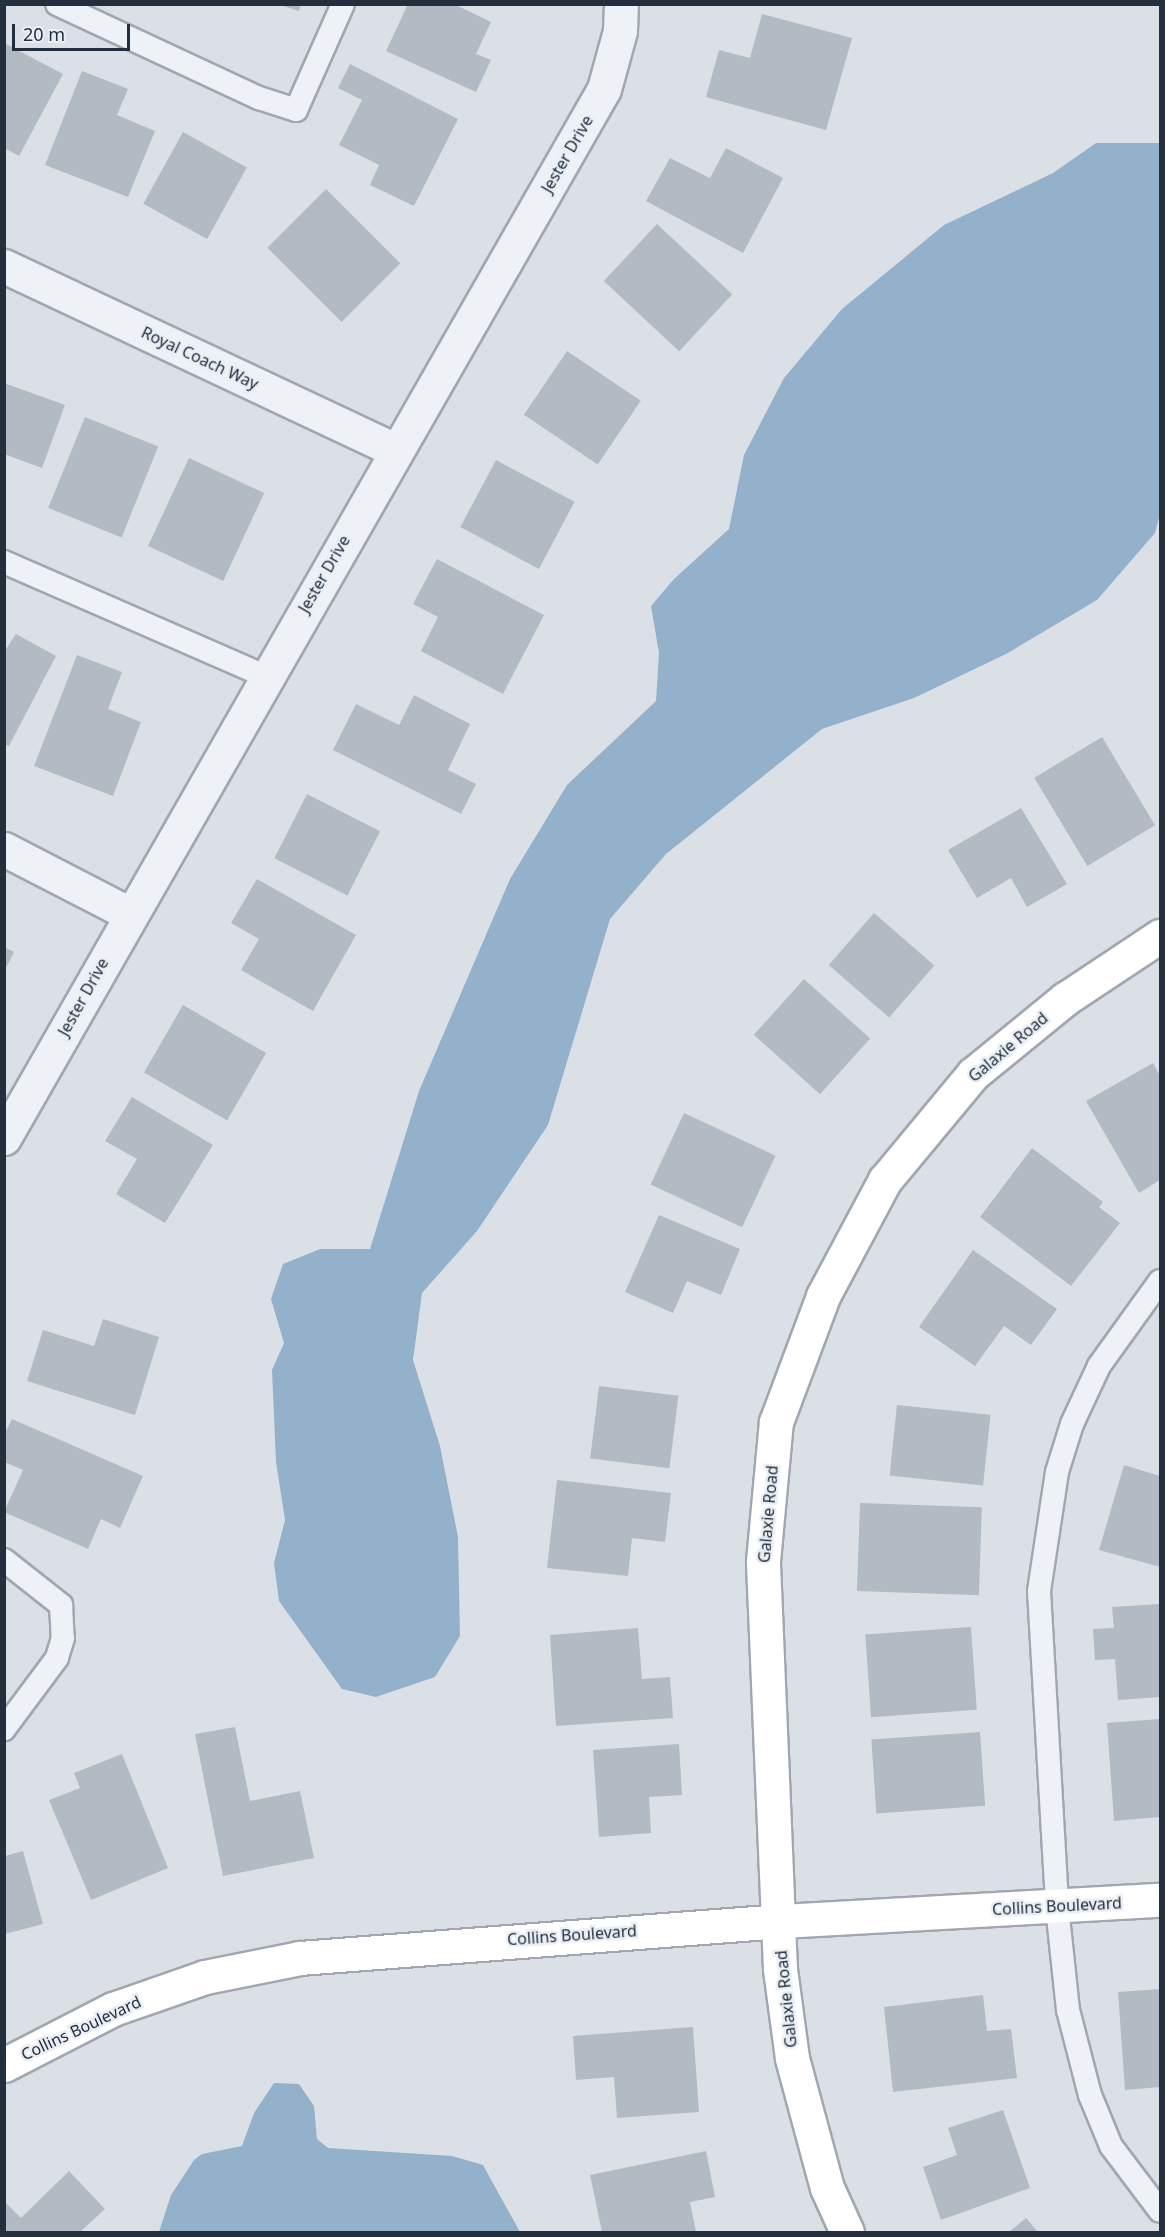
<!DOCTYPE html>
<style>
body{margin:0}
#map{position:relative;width:1165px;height:2237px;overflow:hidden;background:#dbe0e7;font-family:"Noto Sans",sans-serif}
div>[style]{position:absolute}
.water>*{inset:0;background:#93b1ca}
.building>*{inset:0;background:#b2bac4;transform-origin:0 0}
.roads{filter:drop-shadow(2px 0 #a0a7b1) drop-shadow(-2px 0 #a0a7b1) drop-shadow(0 2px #a0a7b1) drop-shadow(0 -2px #a0a7b1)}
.lane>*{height:22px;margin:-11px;padding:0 11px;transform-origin:11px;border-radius:11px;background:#eef1f5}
.street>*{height:33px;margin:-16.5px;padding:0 16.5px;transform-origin:16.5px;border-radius:16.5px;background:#eef1f5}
.secondary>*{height:33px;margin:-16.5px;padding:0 16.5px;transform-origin:16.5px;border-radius:16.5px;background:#fff}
span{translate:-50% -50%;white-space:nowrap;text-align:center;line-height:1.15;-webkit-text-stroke:5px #eaeff5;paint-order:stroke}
.street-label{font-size:16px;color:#242f3e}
.frame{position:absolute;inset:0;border:6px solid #242f3e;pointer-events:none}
.scale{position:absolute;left:12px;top:24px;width:118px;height:27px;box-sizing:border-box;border:3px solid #242f3e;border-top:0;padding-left:8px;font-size:18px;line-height:21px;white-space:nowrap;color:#242f3e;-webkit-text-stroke:4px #eaeff5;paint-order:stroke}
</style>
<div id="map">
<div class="water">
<div style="clip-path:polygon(1096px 143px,1160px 143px,1160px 514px,1155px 533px,1097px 600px,1006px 654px,914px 698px,822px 729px,666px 854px,610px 919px,548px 1125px,477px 1231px,422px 1293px,413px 1360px,440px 1446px,458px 1537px,460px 1636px,435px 1677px,376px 1697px,342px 1689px,279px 1601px,274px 1563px,285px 1520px,276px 1462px,272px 1370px,284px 1343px,271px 1299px,283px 1264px,320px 1249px,370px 1249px,419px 1091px,510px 879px,567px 785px,656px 701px,659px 653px,651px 606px,674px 579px,729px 529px,744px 455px,784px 378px,842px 309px,944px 225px,1053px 173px)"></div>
<div style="clip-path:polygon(274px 2083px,299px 2084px,314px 2106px,317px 2139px,328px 2148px,452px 2156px,483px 2165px,520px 2232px,159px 2232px,171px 2195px,194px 2160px,202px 2154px,242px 2146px,254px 2113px)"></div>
</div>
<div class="building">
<div style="clip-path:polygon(277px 4px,301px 4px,299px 11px)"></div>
<div style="clip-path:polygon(408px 4px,454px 4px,491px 22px,476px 54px,491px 60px,476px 92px,386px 51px)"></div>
<div style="clip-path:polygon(762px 14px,852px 38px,826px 130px,706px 97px,719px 50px,750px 58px)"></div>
<div style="clip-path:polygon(4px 43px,63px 74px,19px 156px,4px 148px)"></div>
<div style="clip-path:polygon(350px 64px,458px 119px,414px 206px,370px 185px,379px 165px,339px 145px,362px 100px,338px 88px)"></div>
<div style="clip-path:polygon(82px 71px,128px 89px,117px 115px,155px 131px,128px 197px,45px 165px)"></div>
<div style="left:183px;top:132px;width:73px;height:82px;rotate:29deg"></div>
<div style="clip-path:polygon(726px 148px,783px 178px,743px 253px,646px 201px,670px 158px,710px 178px)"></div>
<div style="left:326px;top:189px;width:105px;height:83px;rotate:45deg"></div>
<div style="left:657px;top:224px;width:103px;height:78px;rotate:43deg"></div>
<div style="left:567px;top:351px;width:89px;height:77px;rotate:34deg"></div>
<div style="clip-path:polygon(4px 383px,65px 405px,42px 468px,4px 454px)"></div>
<div style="left:85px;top:417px;width:79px;height:98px;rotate:22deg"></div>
<div style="left:189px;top:458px;width:83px;height:97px;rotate:25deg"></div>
<div style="left:496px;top:460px;width:89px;height:76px;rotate:28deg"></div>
<div style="clip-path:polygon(437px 559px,544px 615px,503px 694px,421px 651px,438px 617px,413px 604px)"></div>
<div style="clip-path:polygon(16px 634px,56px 656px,9px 746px,4px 744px,4px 652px)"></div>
<div style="clip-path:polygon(77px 655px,122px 672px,108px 709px,141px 722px,113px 796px,34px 766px)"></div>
<div style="clip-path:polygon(414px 695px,470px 724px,448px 770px,476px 784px,461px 814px,333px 750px,356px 704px,399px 725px)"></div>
<div style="left:1102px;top:737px;width:103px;height:79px;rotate:59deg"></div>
<div style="left:307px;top:794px;width:82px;height:72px;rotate:27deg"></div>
<div style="clip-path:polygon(1021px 808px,1067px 884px,1027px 907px,1011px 878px,977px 898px,948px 850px)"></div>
<div style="clip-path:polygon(257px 879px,356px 935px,313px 1011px,241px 970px,259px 939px,231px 923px)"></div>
<div style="left:874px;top:913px;width:80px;height:69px;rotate:41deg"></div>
<div style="clip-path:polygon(4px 947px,14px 952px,4px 972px)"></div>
<div style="left:804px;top:979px;width:89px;height:75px;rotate:42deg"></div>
<div style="left:183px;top:1005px;width:96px;height:78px;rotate:30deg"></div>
<div style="clip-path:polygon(1153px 1063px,1160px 1076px,1160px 1180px,1139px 1193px,1086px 1101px)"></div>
<div style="clip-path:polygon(132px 1097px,213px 1145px,165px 1223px,116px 1194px,137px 1159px,105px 1141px)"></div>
<div style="left:684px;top:1113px;width:101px;height:79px;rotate:25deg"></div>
<div style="clip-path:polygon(1032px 1148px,1103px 1202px,1099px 1207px,1120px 1223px,1071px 1286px,980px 1217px)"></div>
<div style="clip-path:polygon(659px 1215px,740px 1249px,721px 1295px,687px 1281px,673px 1313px,625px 1292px)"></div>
<div style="clip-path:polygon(973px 1250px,1057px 1309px,1031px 1345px,1004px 1326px,975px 1366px,919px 1327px)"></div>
<div style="clip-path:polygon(103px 1319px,159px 1337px,135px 1415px,27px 1381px,43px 1330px,94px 1346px)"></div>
<div style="left:599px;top:1386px;width:80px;height:73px;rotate:7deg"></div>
<div style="left:897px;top:1405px;width:94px;height:71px;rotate:6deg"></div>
<div style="clip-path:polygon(12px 1419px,143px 1476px,120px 1528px,101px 1519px,88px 1549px,4px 1512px,23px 1470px,4px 1462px,4px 1435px)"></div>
<div style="clip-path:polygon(1124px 1465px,1160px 1476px,1160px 1567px,1099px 1550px)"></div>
<div style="clip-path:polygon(557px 1480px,671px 1493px,665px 1542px,632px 1538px,628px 1576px,547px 1568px)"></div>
<div style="left:860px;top:1503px;width:122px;height:88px;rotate:2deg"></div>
<div style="clip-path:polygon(1160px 1604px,1160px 1697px,1118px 1700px,1115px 1659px,1095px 1660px,1093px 1629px,1114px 1628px,1112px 1607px)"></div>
<div style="left:971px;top:1627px;width:83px;height:106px;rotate:86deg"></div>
<div style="clip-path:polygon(638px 1628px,642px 1679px,670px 1677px,673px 1718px,556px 1726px,550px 1635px)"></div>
<div style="clip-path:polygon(1160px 1719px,1160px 1817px,1114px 1821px,1107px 1723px)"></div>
<div style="clip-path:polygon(235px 1727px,250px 1801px,300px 1791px,314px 1858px,223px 1876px,195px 1734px)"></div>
<div style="left:980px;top:1732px;width:74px;height:109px;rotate:86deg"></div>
<div style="clip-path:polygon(679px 1744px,682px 1795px,649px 1797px,651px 1833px,599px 1837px,593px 1750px)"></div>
<div style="clip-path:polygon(122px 1754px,168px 1868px,91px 1900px,49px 1800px,80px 1788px,74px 1773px)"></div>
<div style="clip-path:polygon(23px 1851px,43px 1924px,5px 1934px,5px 1856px)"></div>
<div style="clip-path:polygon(1160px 1989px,1160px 2087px,1125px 2090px,1118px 1992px)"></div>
<div style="clip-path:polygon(983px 1995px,987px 2031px,1011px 2029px,1017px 2078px,893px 2092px,884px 2007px)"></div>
<div style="clip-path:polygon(693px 2027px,699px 2112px,617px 2118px,614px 2077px,576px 2080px,573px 2036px)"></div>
<div style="clip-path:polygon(1003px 2110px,1030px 2188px,941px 2220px,923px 2167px,957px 2155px,948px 2128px)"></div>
<div style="clip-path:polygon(706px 2151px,715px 2197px,690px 2202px,696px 2232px,602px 2232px,590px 2175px)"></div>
<div style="clip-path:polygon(69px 2171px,105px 2209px,80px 2232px,4px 2232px,4px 2201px,21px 2218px)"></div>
<div style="clip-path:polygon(1026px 2218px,1038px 2232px,1009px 2232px)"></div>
</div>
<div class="roads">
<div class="lane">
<div style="left:57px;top:4px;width:223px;rotate:25deg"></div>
<div style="left:259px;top:98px;width:39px;rotate:18deg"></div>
<div style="left:296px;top:110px;width:116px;rotate:-66.1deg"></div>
<div style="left:4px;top:562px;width:285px;rotate:23.6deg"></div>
<div style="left:1160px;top:1281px;width:105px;rotate:125.7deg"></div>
<div style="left:1099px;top:1366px;width:64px;rotate:115deg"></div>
<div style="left:1072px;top:1424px;width:50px;rotate:107.4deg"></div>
<div style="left:1057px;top:1472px;width:120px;rotate:98.6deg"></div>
<div style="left:1039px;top:1591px;width:317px;rotate:86.7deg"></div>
<div style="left:1057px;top:1907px;width:104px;rotate:83.9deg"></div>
<div style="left:1068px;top:2010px;width:88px;rotate:75.5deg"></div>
<div style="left:1090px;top:2095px;width:55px;rotate:67.6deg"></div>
<div style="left:1111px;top:2146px;width:81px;rotate:53deg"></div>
<div style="left:4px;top:1560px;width:73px;rotate:38.3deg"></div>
<div style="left:61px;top:1605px;width:33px;rotate:87deg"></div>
<div style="left:63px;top:1638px;width:21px;rotate:107deg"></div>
<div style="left:57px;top:1658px;width:89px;rotate:126.7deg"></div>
</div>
<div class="street">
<div style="left:4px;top:266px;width:432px;rotate:25.2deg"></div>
<div style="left:4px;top:849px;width:142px;rotate:27.3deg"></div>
<div style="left:4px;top:1138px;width:1208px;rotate:-60.23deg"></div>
<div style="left:604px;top:89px;width:60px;rotate:-74.6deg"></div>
<div style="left:620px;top:31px;width:27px;rotate:-88deg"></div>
</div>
<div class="secondary">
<div style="left:4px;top:2065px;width:123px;rotate:-27.2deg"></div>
<div style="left:113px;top:2009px;width:97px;rotate:-19.2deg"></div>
<div style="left:205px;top:1977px;width:97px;rotate:-11.3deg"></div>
<div style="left:300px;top:1958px;width:481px;rotate:-4.4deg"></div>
<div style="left:780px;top:1921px;width:381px;rotate:-3.2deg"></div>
<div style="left:847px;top:2232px;width:48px;rotate:-114.4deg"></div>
<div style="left:827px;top:2188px;width:135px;rotate:-105.1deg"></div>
<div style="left:792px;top:2058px;width:90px;rotate:-97.7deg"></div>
<div style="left:780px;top:1969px;width:408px;rotate:-92.4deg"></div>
<div style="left:763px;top:1561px;width:140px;rotate:-84.7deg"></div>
<div style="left:776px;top:1422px;width:134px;rotate:-69.5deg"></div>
<div style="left:823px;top:1296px;width:132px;rotate:-61.9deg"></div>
<div style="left:885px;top:1180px;width:138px;rotate:-50.3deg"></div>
<div style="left:973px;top:1074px;width:119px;rotate:-39.2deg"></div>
<div style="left:1065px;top:999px;width:114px;rotate:-33.6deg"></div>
</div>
</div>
<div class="street-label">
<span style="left:567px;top:154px;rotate:-60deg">Jester Drive</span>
<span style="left:200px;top:358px;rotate:25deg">Royal Coach Way</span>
<span style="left:324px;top:574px;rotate:-60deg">Jester Drive</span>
<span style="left:83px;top:997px;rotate:-61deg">Jester Drive</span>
<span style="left:1008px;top:1047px;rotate:-40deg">Galaxie Road</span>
<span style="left:768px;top:1514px;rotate:-85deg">Galaxie Road</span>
<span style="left:1057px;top:1906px;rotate:-3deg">Collins Boulevard</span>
<span style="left:572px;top:1935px;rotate:-4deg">Collins Boulevard</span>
<span style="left:786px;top:1999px;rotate:-96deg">Galaxie Road</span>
<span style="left:81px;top:2028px;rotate:-25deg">Collins Boulevard</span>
</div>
<div class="frame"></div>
<div class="scale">20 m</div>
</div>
